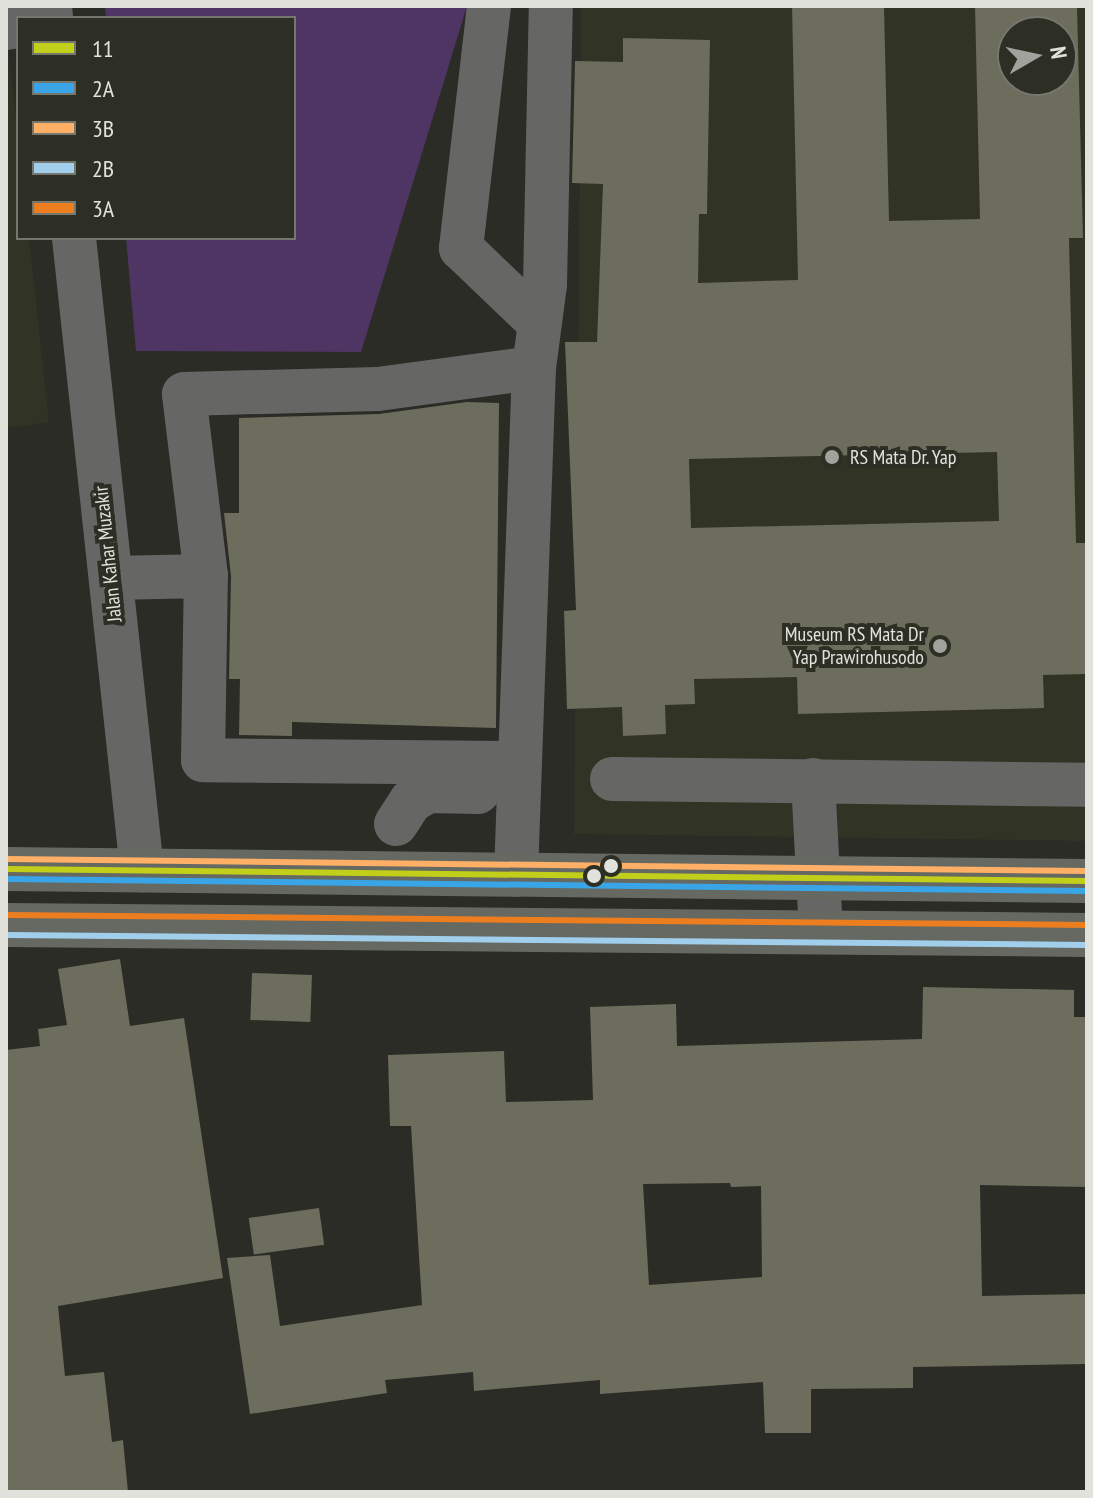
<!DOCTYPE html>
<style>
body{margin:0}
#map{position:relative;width:1093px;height:1498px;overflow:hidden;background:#2b2c26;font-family:"PT Sans Narrow",sans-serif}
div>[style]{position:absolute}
.built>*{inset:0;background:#313324}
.green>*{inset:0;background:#4e3563}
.building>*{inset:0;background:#6c6d5c;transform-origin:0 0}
.minor>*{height:44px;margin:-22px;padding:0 22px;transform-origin:22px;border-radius:22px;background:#666664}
.major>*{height:44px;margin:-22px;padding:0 22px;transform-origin:22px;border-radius:22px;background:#666862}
.bus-1>*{height:6px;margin:-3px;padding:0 3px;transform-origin:3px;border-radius:3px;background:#c1cf1a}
.bus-2>*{height:6px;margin:-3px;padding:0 3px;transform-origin:3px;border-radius:3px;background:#39a5e6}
.bus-3>*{height:6px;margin:-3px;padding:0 3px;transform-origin:3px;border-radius:3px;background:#ffaf66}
.bus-4>*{height:6px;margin:-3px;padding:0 3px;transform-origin:3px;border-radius:3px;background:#a1cfeb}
.bus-5>*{height:6px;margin:-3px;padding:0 3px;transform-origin:3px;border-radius:3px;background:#ec7e20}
.dots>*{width:22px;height:22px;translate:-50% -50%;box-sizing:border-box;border:4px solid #2d2e24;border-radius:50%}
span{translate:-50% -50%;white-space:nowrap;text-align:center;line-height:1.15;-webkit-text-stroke:8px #2d2e24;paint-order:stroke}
.poi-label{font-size:20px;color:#e1e2dc}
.left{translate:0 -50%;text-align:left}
.right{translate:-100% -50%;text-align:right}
.street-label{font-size:20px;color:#e1e2dc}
.frame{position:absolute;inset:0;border:8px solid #e1e2dc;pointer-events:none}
.legend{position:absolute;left:16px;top:16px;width:280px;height:224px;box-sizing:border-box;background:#2d2e24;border:2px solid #75766e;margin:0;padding:10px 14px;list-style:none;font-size:24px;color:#e1e2dc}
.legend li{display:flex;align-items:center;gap:16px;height:40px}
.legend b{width:40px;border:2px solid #75766e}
.north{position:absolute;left:997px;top:16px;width:80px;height:80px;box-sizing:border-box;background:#2d2e24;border:2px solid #75766e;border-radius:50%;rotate:81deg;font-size:22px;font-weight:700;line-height:32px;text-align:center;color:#e1e2dc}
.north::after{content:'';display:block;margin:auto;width:28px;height:36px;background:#a1a29c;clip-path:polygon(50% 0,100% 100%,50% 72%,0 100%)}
</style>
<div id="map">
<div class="built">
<div style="clip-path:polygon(evenodd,581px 6px,1087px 6px,1087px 841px,574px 834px,581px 6px,1013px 32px,1061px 32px,1061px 80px,1013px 80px,1013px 32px)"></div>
<div style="clip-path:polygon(6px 27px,18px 137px,18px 238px,29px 238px,49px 422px,6px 428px)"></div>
</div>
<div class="green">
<div style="clip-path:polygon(105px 6px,467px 6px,361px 352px,136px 351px,126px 238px,294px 238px,294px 18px,106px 18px)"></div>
</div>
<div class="building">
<div style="clip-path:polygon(evenodd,792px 6px,884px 6px,889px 221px,980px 219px,975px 6px,1077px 6px,1083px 238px,1069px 238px,1076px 543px,1087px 543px,1087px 674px,1043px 675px,1044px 708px,798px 714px,797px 677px,694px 679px,695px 704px,665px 705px,666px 734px,623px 736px,622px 707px,567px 709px,564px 611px,576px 610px,565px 342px,597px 342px,603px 184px,572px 183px,575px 61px,623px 62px,623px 38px,710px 40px,707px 214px,699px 214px,698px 283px,798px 280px,792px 6px,1013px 32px,1061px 32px,1061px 80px,1013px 80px,1013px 32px,792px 6px,997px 452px,999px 521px,691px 528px,689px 459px,997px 452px)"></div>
<div style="clip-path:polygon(467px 402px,499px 403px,496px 728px,292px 722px,292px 736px,239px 735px,240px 679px,229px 679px,231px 576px,224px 513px,239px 513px,239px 418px,379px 414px)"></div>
<div style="clip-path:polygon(120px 959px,130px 1026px,184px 1018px,223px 1278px,58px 1306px,65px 1376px,104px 1372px,112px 1442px,123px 1440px,128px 1492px,6px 1492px,6px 1050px,40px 1046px,38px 1029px,67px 1025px,58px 969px)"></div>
<div style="left:252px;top:973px;width:60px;height:47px;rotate:2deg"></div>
<div style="clip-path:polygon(evenodd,923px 987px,1074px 990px,1074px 1017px,1087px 1017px,1087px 1187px,980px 1185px,982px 1296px,1087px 1294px,1087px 1364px,913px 1367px,913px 1388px,811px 1389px,811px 1433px,765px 1433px,763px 1382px,600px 1394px,600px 1380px,474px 1391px,473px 1372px,385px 1380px,387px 1393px,250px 1414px,227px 1258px,270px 1255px,280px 1326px,422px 1305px,411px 1126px,390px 1126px,388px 1055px,504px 1051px,506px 1102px,593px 1100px,590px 1007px,676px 1004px,677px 1046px,922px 1039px,923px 987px,730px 1183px,731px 1187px,761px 1186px,762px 1277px,649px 1285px,643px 1184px,730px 1183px)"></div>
<div style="left:319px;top:1208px;width:37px;height:71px;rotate:82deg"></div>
</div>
<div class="minor">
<div style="left:50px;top:6px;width:12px;rotate:85deg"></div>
<div style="left:489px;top:6px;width:244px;rotate:96.6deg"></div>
<div style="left:461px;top:248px;width:105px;rotate:43.8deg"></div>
<div style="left:6px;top:28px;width:12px;rotate:-9deg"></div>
<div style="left:74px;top:238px;width:636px;rotate:83.86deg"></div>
<div style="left:111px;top:578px;width:95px;rotate:-1.2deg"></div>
<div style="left:517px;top:763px;width:314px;rotate:-179.5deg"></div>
<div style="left:203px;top:760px;width:184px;rotate:-89.1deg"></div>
<div style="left:206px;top:576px;width:183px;rotate:-96.9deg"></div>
<div style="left:184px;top:394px;width:194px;rotate:-1.5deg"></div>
<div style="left:378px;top:389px;width:157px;rotate:-7.7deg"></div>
<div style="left:612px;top:779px;width:475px;rotate:0.7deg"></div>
<div style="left:813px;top:780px;width:152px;rotate:87deg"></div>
<div style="left:396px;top:824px;width:27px;rotate:-57deg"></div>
<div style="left:411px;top:801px;width:20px;rotate:-30deg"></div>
<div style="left:428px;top:791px;width:50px;rotate:1.1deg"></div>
<div style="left:516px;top:875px;width:507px;rotate:-87.97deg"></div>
<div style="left:534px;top:368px;width:85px;rotate:-82.5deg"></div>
<div style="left:545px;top:284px;width:278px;rotate:-88.8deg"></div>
</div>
<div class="major">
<div style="left:6px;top:869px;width:1081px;rotate:0.64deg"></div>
<div style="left:6px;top:925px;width:1081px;rotate:0.53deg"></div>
</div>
<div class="bus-1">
<div style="left:6px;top:869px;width:1081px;rotate:0.64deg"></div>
</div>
<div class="bus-2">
<div style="left:6px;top:879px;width:1081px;rotate:0.64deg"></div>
</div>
<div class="bus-3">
<div style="left:6px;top:859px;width:1081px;rotate:0.64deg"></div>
</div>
<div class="bus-4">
<div style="left:6px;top:935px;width:1081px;rotate:0.53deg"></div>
</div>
<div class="bus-5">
<div style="left:6px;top:915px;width:1081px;rotate:0.53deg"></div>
</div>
<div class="dots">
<div style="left:832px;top:457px;background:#a1a29c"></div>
<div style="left:940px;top:646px;background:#a1a29c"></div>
<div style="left:611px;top:866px;background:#e1e2dc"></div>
<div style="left:594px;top:876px;background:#e1e2dc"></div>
</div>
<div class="poi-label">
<span class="left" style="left:850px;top:457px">RS Mata Dr. Yap</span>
<span class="right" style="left:924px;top:646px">Museum RS Mata Dr<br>Yap Prawirohusodo</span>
</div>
<div class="street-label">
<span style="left:108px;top:554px;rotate:-96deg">Jalan Kahar Muzakir</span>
</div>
<div class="frame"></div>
<ul class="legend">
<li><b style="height:10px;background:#c1cf1a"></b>11</li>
<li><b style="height:10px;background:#39a5e6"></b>2A</li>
<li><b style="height:10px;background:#ffaf66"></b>3B</li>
<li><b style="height:10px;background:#a1cfeb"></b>2B</li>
<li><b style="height:10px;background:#ec7e20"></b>3A</li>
</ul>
<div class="north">N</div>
</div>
